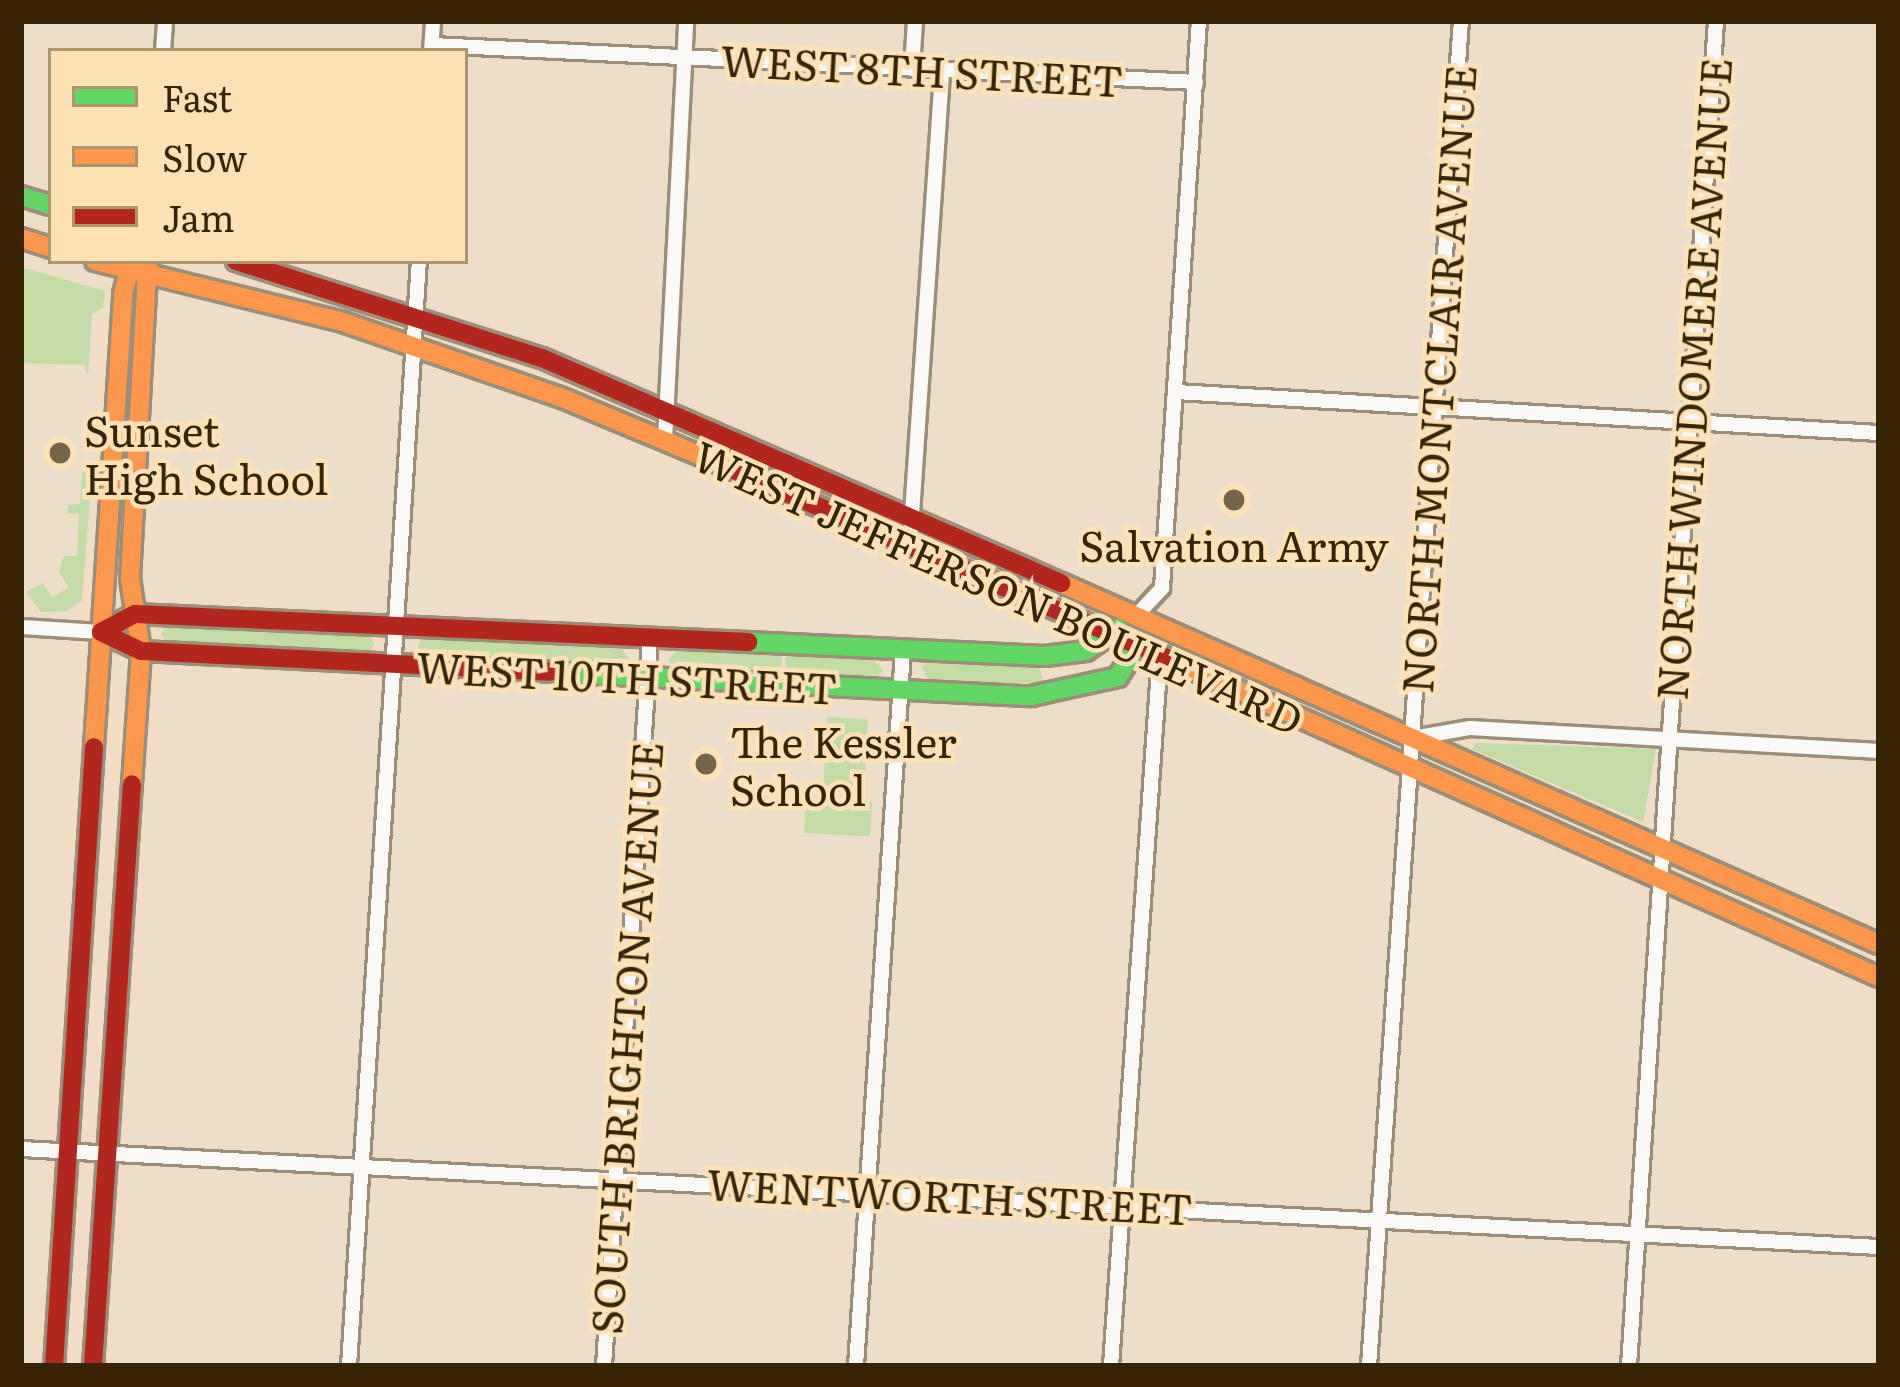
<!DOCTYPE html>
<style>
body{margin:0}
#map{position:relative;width:1900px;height:1387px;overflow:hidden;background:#eedec7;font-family:Literata,serif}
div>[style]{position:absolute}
.green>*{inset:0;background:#c3dba5;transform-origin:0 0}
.roads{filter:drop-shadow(3px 0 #9c8e78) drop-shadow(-3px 0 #9c8e78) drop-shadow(0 3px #9c8e78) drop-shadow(0 -3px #9c8e78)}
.street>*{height:14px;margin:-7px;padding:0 7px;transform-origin:7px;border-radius:7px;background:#fcfaf7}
.fast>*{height:18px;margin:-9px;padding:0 9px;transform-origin:9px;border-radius:9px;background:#63d668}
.slow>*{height:18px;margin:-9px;padding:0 9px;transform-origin:9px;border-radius:9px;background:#ff974d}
.jam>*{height:18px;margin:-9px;padding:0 9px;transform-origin:9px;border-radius:9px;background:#b3261e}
.dots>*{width:33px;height:33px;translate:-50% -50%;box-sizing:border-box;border:6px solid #ffe1b6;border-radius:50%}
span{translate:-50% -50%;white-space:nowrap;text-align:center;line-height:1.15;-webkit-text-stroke:9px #ffe1b6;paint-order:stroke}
.street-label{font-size:42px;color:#362403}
.poi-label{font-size:42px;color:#362403}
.left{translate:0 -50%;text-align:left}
.frame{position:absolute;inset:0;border:24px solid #362403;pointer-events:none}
.legend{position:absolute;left:48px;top:48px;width:420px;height:216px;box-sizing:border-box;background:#ffe1b6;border:3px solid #af956e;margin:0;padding:15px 21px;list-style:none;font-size:36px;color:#362403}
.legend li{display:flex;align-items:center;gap:24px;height:60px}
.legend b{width:60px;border:3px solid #af956e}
</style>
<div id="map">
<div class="green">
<div style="clip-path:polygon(21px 267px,105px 291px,103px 308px,92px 314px,88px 375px,84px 365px,21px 363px)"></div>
<div style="clip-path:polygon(694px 430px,805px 476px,778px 475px,698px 440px)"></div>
<div style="clip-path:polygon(83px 461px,92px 473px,82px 600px,67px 611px,41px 612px,26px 592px,43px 583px,52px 597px,69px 588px,59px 572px,64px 556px,77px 556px,79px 514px,67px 513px,68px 505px,80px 504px)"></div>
<div style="clip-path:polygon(167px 622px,370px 633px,374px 645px,366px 654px,168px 645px,161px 635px)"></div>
<div style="clip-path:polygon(422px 636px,619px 645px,629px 659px,621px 669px,423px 659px,417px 649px)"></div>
<div style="clip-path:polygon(681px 647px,782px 653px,781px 676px,674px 670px,669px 659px)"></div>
<div style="clip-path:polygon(786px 654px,872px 658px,883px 670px,876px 680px,785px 676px)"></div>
<div style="clip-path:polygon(936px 658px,1039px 666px,1044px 683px,929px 683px,922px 667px)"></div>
<div style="left:827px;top:717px;width:41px;height:69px;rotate:3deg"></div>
<div style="clip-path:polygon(1476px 743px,1656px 749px,1643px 822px,1472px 749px)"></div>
<div style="left:806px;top:798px;width:66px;height:35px;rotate:3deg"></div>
</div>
<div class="roads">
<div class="street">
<div style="left:432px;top:45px;width:765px;rotate:2.77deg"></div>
<div style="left:163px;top:51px;width:30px;rotate:-86deg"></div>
<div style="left:431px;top:51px;width:30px;rotate:-86deg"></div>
<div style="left:912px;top:69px;width:48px;rotate:-86.4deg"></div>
<div style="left:1176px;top:392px;width:704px;rotate:3.34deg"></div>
<div style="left:665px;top:440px;width:420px;rotate:-87.1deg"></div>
<div style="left:910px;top:543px;width:474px;rotate:-86.1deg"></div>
<div style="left:1137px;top:615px;width:37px;rotate:-47deg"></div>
<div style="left:1162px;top:588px;width:568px;rotate:-86.27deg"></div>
<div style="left:21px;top:627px;width:80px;rotate:3.6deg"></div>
<div style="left:1413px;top:738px;width:58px;rotate:-10deg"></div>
<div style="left:1470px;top:728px;width:410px;rotate:3.2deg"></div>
<div style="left:21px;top:1149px;width:1861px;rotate:3.02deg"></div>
<div style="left:349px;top:1366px;width:1107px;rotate:-86.38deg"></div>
<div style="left:604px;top:1366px;width:729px;rotate:-86.38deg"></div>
<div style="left:856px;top:1366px;width:718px;rotate:-86.24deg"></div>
<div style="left:1111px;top:1366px;width:713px;rotate:-86.06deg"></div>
<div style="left:1369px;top:1366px;width:1348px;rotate:-86.09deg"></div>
<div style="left:1629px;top:1366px;width:1348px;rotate:-86.3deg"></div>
</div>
<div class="fast">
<div style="left:21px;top:196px;width:31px;rotate:17deg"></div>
<div style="left:748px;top:642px;width:297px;rotate:2.7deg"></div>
<div style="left:1045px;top:656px;width:41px;rotate:-7deg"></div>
<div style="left:1086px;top:651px;width:39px;rotate:-35deg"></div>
<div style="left:550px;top:672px;width:482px;rotate:2.9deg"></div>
<div style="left:1031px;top:696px;width:89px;rotate:-12.3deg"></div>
<div style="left:1118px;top:677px;width:38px;rotate:-58deg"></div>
</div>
<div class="slow">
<div style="left:21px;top:238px;width:32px;rotate:18deg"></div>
<div style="left:95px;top:261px;width:252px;rotate:13.8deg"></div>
<div style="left:340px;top:321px;width:233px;rotate:19.1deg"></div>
<div style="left:560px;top:397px;width:186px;rotate:22.7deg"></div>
<div style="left:1061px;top:583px;width:894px;rotate:23.81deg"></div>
<div style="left:1171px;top:660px;width:776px;rotate:24.12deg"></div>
<div style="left:94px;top:747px;width:454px;rotate:-86.3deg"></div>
<div style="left:123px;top:294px;width:34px;rotate:-75deg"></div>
<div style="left:132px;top:784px;width:133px;rotate:-86.1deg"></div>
<div style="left:141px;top:651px;width:74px;rotate:-98.6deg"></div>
<div style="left:130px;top:578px;width:318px;rotate:-86.8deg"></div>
</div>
<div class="jam">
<div style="left:236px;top:261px;width:321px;rotate:17.6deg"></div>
<div style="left:542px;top:358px;width:566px;rotate:23.44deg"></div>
<div style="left:732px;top:469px;width:479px;rotate:23.5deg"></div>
<div style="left:101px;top:632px;width:44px;rotate:25.4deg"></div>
<div style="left:141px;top:651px;width:410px;rotate:2.9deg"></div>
<div style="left:101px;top:632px;width:38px;rotate:-28deg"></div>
<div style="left:135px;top:614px;width:614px;rotate:2.62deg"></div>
<div style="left:54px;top:1366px;width:620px;rotate:-86.3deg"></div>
<div style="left:93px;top:1366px;width:583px;rotate:-86.17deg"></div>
</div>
</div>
<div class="dots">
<div style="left:60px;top:453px;background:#766548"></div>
<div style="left:1234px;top:500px;background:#766548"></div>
<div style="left:706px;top:764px;background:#766548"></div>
</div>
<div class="street-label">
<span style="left:922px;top:69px;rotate:3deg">WEST 8TH STREET</span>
<span style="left:1437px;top:379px;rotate:-86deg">NORTH MONTCLAIR AVENUE</span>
<span style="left:1692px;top:379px;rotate:-86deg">NORTH WINDOMERE AVENUE</span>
<span style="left:999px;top:586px;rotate:24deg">WEST JEFFERSON BOULEVARD</span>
<span style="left:627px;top:676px;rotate:3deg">WEST 10TH STREET</span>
<span style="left:625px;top:1038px;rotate:-86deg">SOUTH BRIGHTON AVENUE</span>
<span style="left:950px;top:1195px;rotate:3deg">WENTWORTH STREET</span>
</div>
<div class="poi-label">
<span class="left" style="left:84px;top:453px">Sunset<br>High School</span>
<span style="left:1234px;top:544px">Salvation Army</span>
<span class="left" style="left:730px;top:764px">The Kessler<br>School</span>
</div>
<div class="frame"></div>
<ul class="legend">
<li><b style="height:15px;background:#63d668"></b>Fast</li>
<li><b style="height:15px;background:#ff974d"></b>Slow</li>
<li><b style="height:15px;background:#b3261e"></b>Jam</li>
</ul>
</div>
